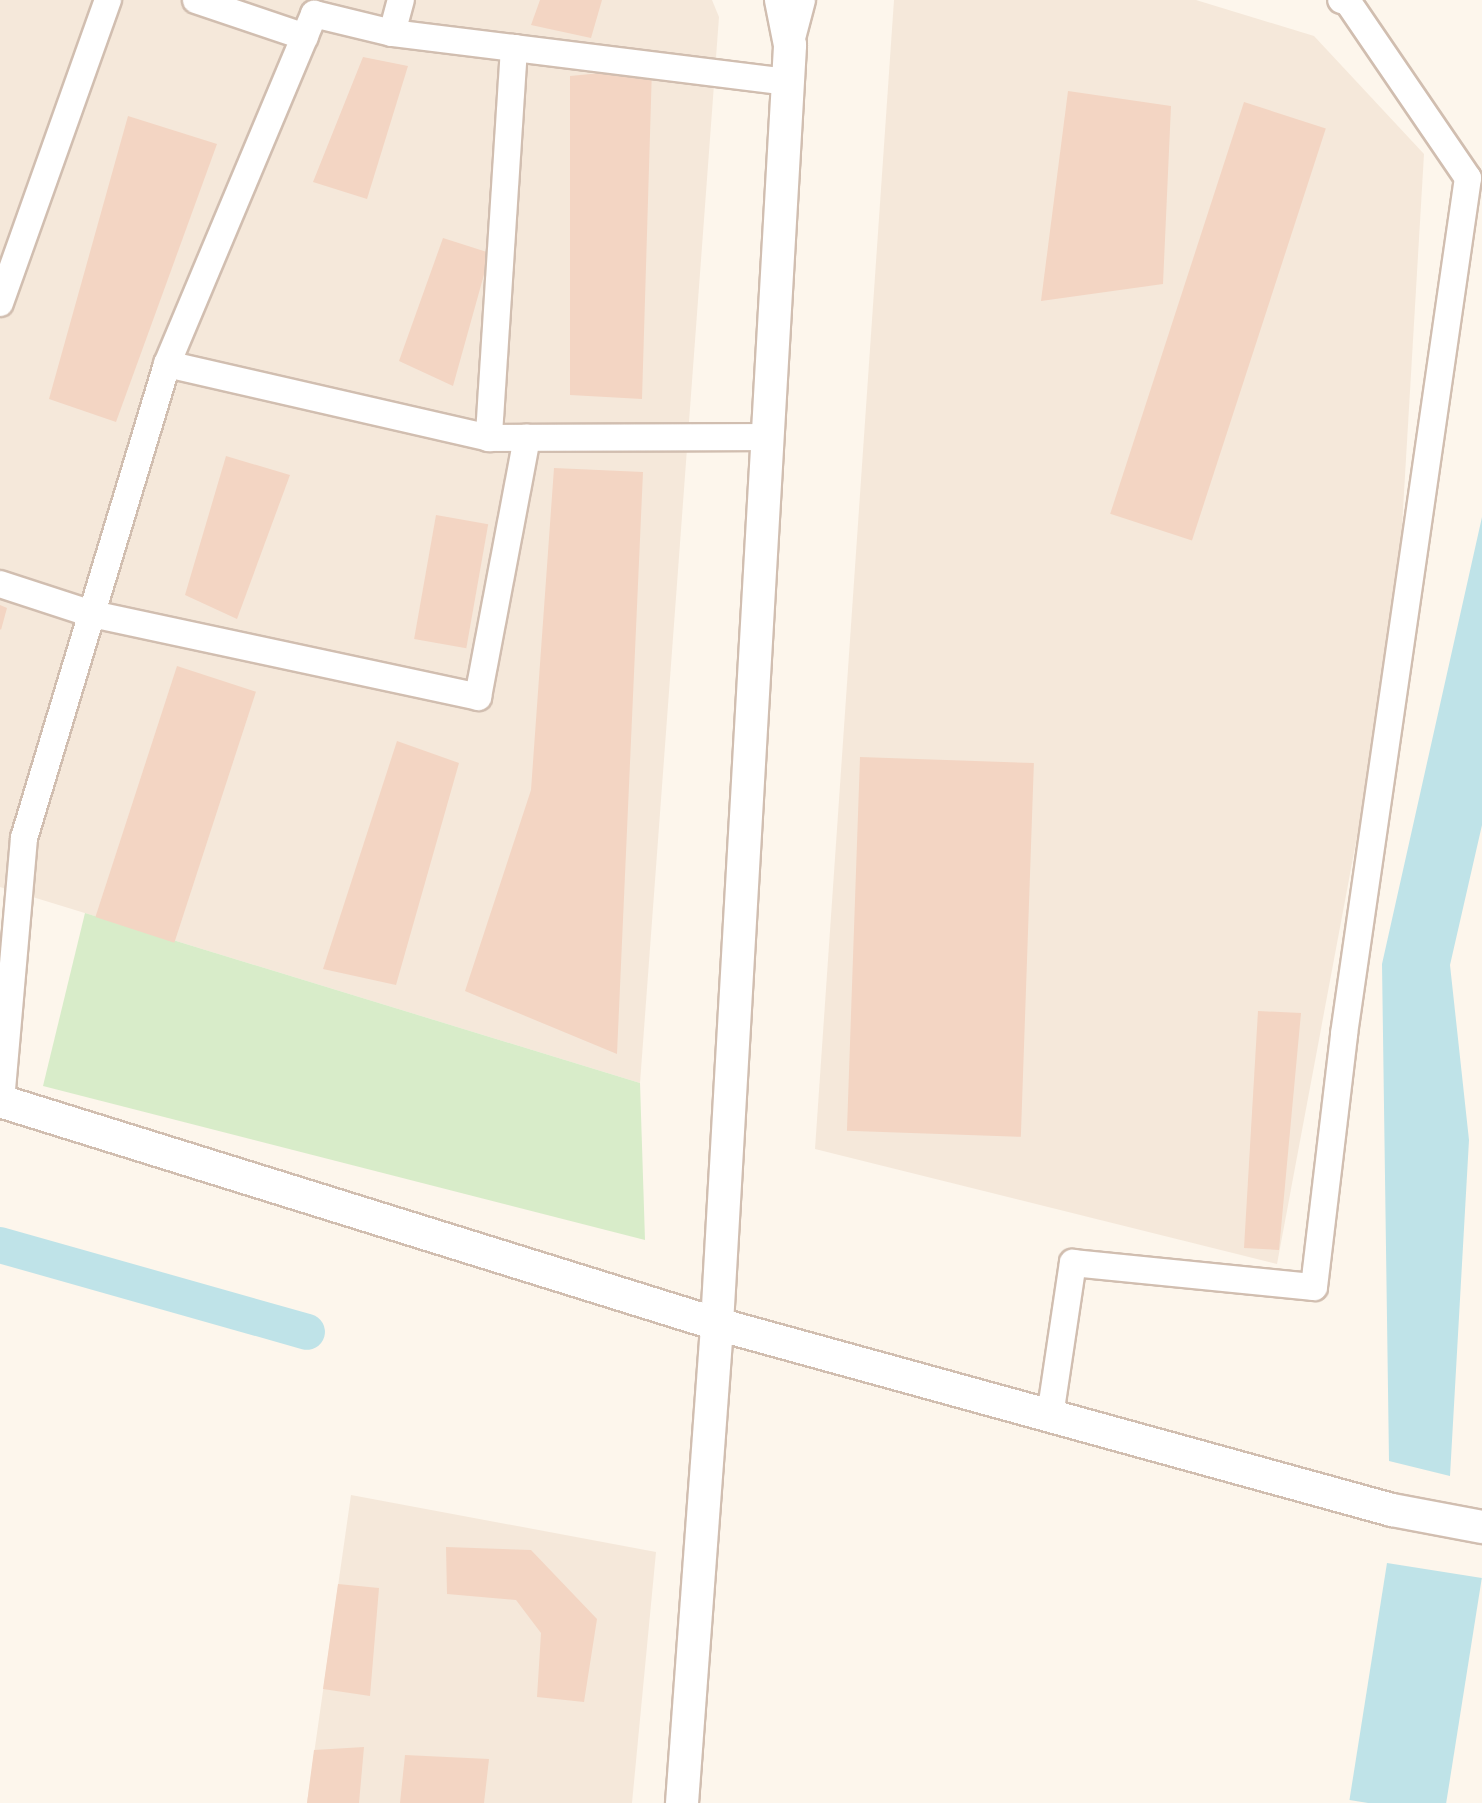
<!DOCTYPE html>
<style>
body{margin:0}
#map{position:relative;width:1482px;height:1803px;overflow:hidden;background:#fdf6ec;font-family:"Alegreya Sans",sans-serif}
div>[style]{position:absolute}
.residential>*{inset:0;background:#f5e8da}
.green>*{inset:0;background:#d8ecc9}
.water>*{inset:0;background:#bfe3e8;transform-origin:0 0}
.canal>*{height:36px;margin:-18px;padding:0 18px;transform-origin:18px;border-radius:18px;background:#bfe3e8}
.building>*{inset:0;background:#f3d5c3;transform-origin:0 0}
.roads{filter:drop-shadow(2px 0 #d1beb0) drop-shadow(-2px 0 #d1beb0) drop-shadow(0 2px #d1beb0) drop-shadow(0 -2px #d1beb0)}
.minor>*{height:26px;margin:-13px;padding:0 13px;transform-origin:13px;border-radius:13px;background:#fff}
.tertiary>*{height:32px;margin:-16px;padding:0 16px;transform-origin:16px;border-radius:16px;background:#fff}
span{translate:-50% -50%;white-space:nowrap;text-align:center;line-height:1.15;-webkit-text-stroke:6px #fffaf3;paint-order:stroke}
</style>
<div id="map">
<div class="residential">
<div style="clip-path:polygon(0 0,712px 0,719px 17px,640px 1083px,0 887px)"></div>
<div style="clip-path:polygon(894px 0,1196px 0,1314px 36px,1424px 154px,1396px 628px,1277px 1264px,815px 1149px)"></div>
<div style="clip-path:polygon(351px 1495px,656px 1552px,632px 1803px,307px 1803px)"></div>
</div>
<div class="green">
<div style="clip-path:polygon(85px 913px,640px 1083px,645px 1240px,43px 1086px)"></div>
</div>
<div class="water">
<div style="clip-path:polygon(1482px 517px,1482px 825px,1450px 965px,1469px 1140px,1450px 1476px,1389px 1461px,1382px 964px)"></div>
<div style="left:1387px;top:1563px;width:96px;height:240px;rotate:9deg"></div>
</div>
<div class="canal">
<div style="left:0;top:1245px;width:319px;rotate:15.8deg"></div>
</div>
<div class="building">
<div style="clip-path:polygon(540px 0,602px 0,591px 38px,531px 25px)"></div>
<div style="clip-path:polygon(363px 57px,408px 66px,367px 199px,313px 182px)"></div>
<div style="clip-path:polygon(652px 68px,642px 399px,570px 395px,570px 76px)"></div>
<div style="clip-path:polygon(1068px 91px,1171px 106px,1163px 284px,1041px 301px)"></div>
<div style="left:1244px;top:102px;width:86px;height:433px;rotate:18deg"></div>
<div style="clip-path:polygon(128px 116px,217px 144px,116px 422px,49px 399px)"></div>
<div style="clip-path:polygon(443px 238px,490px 253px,453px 386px,399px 361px)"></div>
<div style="clip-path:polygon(226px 456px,290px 475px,237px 619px,185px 595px)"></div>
<div style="clip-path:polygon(554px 468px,643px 472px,617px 1054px,465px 991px,531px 790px)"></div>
<div style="left:436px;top:515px;width:53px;height:126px;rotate:10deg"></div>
<div style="clip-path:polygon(0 605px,7px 608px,1px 630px,0 629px)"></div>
<div style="left:177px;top:666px;width:83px;height:264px;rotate:18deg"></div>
<div style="clip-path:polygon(397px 741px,459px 763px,396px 985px,323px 969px)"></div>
<div style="left:860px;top:757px;width:174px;height:374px;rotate:2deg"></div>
<div style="clip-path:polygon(1258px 1011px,1301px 1013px,1279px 1250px,1244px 1248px)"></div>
<div style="clip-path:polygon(446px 1547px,531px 1550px,597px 1619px,584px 1702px,537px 1697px,541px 1633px,516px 1600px,447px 1594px)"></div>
<div style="clip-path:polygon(338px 1584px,379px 1588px,370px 1696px,323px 1689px)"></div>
<div style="clip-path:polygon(364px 1747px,359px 1803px,307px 1803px,314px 1750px)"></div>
<div style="clip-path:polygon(405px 1755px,489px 1759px,484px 1803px,400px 1803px)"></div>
</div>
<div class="roads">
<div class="minor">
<div style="left:196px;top:0;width:115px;rotate:18.7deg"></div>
<div style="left:392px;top:33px;width:123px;rotate:7deg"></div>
<div style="left:514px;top:48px;width:391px;rotate:93.7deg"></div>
<div style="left:791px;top:42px;width:43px;rotate:-75.3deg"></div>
<div style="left:514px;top:48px;width:276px;rotate:7.1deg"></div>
<div style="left:0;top:303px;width:322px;rotate:-70.4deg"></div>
<div style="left:167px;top:364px;width:330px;rotate:12.9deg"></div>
<div style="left:489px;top:438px;width:279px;rotate:-0.2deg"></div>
<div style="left:0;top:584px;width:97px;rotate:18.1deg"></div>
<div style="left:92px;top:614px;width:395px;rotate:12.1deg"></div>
<div style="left:478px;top:697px;width:264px;rotate:-79.3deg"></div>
<div style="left:1px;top:1101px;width:264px;rotate:-85deg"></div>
<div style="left:24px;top:838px;width:495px;rotate:-73.2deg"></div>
<div style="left:167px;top:364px;width:380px;rotate:-67.2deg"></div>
<div style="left:314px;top:14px;width:80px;rotate:13.7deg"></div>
<div style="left:392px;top:33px;width:34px;rotate:-75deg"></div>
<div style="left:1050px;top:1416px;width:155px;rotate:-81.5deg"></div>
<div style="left:1073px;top:1263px;width:242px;rotate:5.7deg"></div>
<div style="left:1314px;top:1287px;width:255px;rotate:-83.2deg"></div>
<div style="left:1344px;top:1034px;width:865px;rotate:-81.76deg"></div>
<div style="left:1468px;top:178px;width:213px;rotate:-124.3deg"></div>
<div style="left:1348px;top:2px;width:7px;rotate:-164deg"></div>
</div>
<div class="tertiary">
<div style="left:0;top:1101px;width:751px;rotate:17.28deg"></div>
<div style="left:717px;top:1324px;width:1281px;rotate:-86.73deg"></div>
<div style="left:790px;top:45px;width:46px;rotate:-101.3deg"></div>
<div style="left:682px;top:1803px;width:480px;rotate:-85.8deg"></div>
<div style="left:717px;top:1324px;width:700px;rotate:15.41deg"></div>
<div style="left:1392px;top:1510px;width:92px;rotate:10.7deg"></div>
</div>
</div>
</div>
